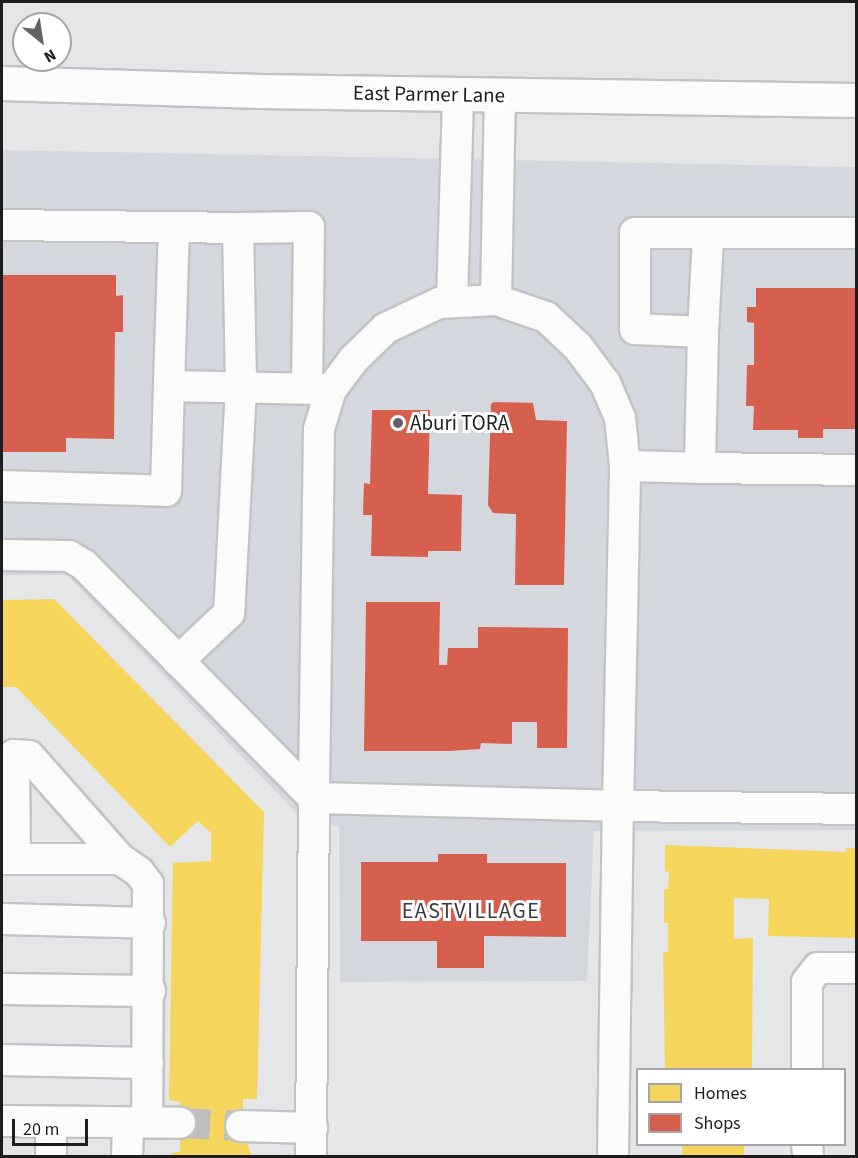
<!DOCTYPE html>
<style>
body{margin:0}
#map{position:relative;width:858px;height:1158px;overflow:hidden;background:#e4e6e8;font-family:"Source Sans 3",sans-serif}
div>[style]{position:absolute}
.built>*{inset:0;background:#d4d7de}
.homes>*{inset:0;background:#f6d55c;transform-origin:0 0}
.shops>*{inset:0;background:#d6604d}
.minor-tunnel>*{height:30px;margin-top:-15px;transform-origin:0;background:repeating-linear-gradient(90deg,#bcbec0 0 30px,transparent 0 45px)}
.roads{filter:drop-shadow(2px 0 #c2c3c4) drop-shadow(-2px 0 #c2c3c4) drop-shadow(0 2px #c2c3c4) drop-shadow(0 -2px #c2c3c4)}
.minor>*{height:30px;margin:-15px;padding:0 15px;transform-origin:15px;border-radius:15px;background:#fbfbfc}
.major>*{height:33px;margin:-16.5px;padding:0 16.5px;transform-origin:16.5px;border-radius:16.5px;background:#fbfbfc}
.dots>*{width:16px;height:16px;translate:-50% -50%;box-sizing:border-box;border:3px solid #fff;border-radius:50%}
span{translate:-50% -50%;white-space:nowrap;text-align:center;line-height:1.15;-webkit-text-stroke:6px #fff;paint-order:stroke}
.street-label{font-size:21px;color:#1d1d1f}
.poi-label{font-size:21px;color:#1d1d1f}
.left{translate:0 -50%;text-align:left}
.neighbourhood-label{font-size:22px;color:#38393c;letter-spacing:1.5px}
.frame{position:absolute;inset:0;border:3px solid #1d1d1f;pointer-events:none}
.legend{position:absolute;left:636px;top:1068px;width:210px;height:78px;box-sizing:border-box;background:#fff;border:2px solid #a5a5a5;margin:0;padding:8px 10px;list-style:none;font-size:18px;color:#1d1d1f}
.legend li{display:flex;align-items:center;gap:12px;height:30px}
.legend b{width:30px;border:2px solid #a5a5a5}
.north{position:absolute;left:12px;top:12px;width:60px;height:60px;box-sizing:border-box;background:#fff;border:2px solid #a5a5a5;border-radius:50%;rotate:150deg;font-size:16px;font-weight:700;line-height:24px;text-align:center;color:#1d1d1f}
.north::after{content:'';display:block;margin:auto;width:21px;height:27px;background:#636365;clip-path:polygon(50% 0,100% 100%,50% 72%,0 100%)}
.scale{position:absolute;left:12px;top:1119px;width:76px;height:27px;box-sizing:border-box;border:3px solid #1d1d1f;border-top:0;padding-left:8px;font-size:18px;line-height:21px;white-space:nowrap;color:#1d1d1f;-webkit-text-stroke:4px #fff;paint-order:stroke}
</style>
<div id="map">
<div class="built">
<div style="clip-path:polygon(2px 150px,856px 167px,856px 830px,594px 831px,587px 981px,340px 982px,339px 827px,296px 813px,67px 575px,2px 575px)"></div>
</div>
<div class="homes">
<div style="clip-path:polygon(54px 599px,264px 812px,257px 1099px,243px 1099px,243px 1118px,239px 1119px,252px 1156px,172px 1156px,171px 1153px,180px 1152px,180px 1102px,169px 1100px,173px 863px,211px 861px,211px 833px,198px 821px,170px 847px,16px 687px,2px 687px,2px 600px)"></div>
<div style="clip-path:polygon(665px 845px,846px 852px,846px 848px,856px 848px,856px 938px,768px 936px,769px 899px,734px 898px,734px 939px,753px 938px,752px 1070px,665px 1070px,663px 952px,668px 952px,668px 923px,664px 923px,664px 889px,668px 889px,669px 872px,665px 871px)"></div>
<div style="left:682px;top:1144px;width:62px;height:12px"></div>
</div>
<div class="shops">
<div style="clip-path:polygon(2px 275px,116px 275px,116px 296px,123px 295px,123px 332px,115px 332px,114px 439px,66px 438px,66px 452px,2px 452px)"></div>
<div style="clip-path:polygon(756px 288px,856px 288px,856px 429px,823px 429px,823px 438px,798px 438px,798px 430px,753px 430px,754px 406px,746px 406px,747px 365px,754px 365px,754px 323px,747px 322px,747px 307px,756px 307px)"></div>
<div style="clip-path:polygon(494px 402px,533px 403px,536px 420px,567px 421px,564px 585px,515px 585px,516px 514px,493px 513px,488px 505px,491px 404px)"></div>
<div style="clip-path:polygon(372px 410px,430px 410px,428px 494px,462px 495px,461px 551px,428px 551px,428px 557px,371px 556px,372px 515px,363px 515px,364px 483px,370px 484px)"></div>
<div style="clip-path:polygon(366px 602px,440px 602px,439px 665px,447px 665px,448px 648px,478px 648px,478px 627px,568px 628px,567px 748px,537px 748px,537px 722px,512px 722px,512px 744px,481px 743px,480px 749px,449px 751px,364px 751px)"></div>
<div style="clip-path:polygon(438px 854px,487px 854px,487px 863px,566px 863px,566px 937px,484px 936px,484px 968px,437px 968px,437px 941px,361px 941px,361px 862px,438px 862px)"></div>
</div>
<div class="minor-tunnel">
<div style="left:180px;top:1123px;width:61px;rotate:2.8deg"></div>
</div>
<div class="roads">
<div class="minor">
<div style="left:2px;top:225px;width:236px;rotate:0.7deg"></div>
<div style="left:238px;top:228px;width:159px;rotate:88.9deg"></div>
<div style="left:241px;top:387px;width:226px;rotate:93deg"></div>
<div style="left:229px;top:613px;width:70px;rotate:136.7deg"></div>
<div style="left:238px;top:228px;width:71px;rotate:-0.8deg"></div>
<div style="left:309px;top:227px;width:161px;rotate:90.7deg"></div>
<div style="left:856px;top:233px;width:221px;rotate:180deg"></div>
<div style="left:635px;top:233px;width:96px;rotate:90deg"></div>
<div style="left:635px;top:329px;width:68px;rotate:2.5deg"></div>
<div style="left:703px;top:332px;width:136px;rotate:91.3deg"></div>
<div style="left:700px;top:468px;width:156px;rotate:0.7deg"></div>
<div style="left:496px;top:300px;width:205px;rotate:-88.9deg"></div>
<div style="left:452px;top:302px;width:208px;rotate:-88.3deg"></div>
<div style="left:703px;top:332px;width:97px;rotate:-87deg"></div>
<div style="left:169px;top:386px;width:159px;rotate:-88.2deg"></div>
<div style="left:625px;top:466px;width:48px;rotate:-95.9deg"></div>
<div style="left:620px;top:418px;width:38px;rotate:-113deg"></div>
<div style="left:605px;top:383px;width:45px;rotate:-126.9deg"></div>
<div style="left:578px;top:347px;width:44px;rotate:-136.8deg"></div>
<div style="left:546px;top:317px;width:53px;rotate:-161.2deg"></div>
<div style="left:496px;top:300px;width:57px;rotate:177deg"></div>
<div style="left:439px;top:303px;width:59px;rotate:154.7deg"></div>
<div style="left:386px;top:328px;width:45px;rotate:135.9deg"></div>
<div style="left:354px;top:359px;width:38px;rotate:127deg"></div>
<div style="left:331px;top:389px;width:42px;rotate:106.7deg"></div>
<div style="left:319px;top:429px;width:369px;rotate:90.8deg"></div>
<div style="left:314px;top:798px;width:304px;rotate:1.5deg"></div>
<div style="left:618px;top:806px;width:340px;rotate:-88.8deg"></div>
<div style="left:625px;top:466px;width:75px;rotate:1.5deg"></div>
<div style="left:2px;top:486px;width:164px;rotate:1.7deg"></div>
<div style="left:166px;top:491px;width:105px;rotate:-88.4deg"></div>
<div style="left:169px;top:386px;width:162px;rotate:1.1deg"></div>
<div style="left:2px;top:555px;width:67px;rotate:0.9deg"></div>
<div style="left:69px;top:556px;width:17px;rotate:31deg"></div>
<div style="left:84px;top:565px;width:327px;rotate:45.4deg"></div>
<div style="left:314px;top:798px;width:358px;rotate:90.5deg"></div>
<div style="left:2px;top:859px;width:118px"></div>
<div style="left:120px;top:859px;width:23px;rotate:34deg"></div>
<div style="left:139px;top:872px;width:15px;rotate:53deg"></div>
<div style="left:148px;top:884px;width:238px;rotate:90.2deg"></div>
<div style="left:15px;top:859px;width:104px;rotate:-90.6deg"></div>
<div style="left:14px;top:755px;width:15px;rotate:4deg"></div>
<div style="left:29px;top:756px;width:137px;rotate:48.5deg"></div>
<div style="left:2px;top:919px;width:148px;rotate:1.5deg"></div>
<div style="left:2px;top:989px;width:148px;rotate:0.8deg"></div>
<div style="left:2px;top:1060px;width:146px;rotate:1.2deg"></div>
<div style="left:807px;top:1070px;width:88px;rotate:-90deg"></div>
<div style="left:807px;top:982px;width:18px;rotate:-52deg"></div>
<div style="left:818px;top:968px;width:38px"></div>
<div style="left:2px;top:1121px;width:178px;rotate:0.6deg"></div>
<div style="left:241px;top:1126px;width:71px;rotate:1.6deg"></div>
<div style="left:807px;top:1144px;width:12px;rotate:85deg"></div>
<div style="left:51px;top:1156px;width:34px;rotate:-90deg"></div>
<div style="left:127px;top:1156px;width:33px;rotate:-88deg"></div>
<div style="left:613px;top:1156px;width:350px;rotate:-89.2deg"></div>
<div style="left:618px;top:806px;width:238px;rotate:0.7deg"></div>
</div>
<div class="major">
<div style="left:2px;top:83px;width:258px;rotate:1.8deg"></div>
<div style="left:260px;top:91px;width:596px;rotate:0.87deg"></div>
</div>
</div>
<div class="dots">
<div style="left:398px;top:423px;background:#636365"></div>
</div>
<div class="street-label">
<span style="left:429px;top:94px;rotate:1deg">East Parmer Lane</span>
</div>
<div class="poi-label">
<span class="left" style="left:410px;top:423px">Aburi TORA</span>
</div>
<div class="neighbourhood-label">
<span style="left:471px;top:912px">EASTVILLAGE</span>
</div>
<div class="frame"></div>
<ul class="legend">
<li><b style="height:16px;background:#f6d55c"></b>Homes</li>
<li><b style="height:16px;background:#d6604d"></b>Shops</li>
</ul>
<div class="north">N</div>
<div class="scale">20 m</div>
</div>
